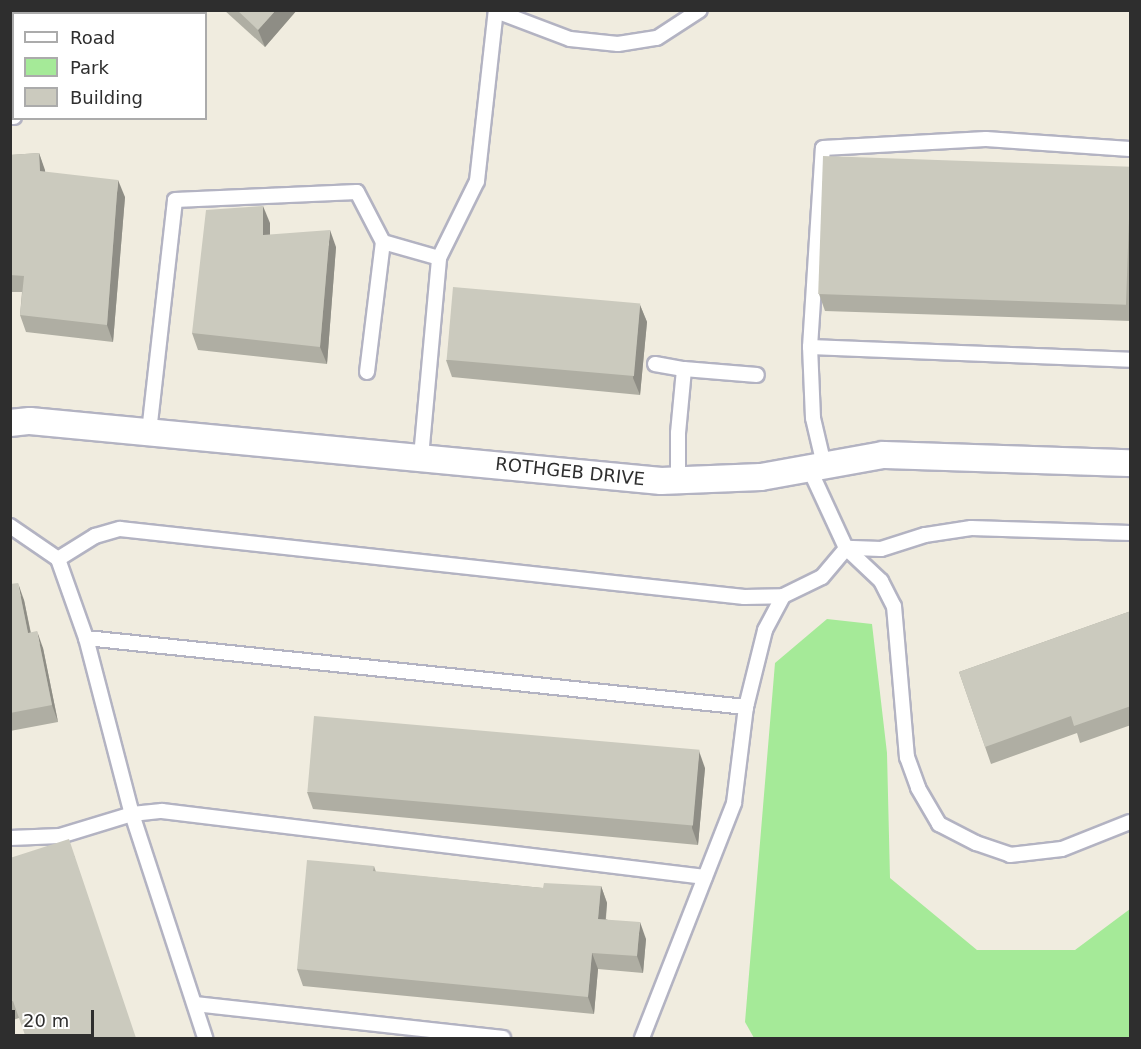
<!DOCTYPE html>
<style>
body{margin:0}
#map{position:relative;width:1141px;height:1049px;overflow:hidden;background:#f0ecdf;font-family:"DejaVu Sans",sans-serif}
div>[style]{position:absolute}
.green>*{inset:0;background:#a5ea98}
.roads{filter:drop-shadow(2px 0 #b3b3c2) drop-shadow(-2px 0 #b3b3c2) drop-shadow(0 2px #b3b3c2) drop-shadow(0 -2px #b3b3c2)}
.service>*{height:14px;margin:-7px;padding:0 7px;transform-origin:7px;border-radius:7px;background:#fff}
.minor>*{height:26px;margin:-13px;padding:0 13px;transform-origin:13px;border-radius:13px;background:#fff}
.wall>*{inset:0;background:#afaea3}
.shaded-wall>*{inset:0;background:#8e8d85}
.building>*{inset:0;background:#cbcabe;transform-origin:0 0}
span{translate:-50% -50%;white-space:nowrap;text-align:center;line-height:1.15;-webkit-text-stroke:4.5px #fff;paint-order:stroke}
.street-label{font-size:18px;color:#2e2e2e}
.frame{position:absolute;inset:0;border:12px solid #2e2e2e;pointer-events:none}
.legend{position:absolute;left:12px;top:12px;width:195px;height:108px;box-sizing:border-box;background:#fff;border:2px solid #ababab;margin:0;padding:8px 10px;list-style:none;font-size:18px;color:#2e2e2e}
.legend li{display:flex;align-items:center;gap:12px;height:30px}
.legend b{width:30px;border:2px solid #ababab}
.scale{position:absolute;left:12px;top:1010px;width:82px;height:27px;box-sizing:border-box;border:3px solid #2e2e2e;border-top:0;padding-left:8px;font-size:18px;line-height:21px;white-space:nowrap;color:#2e2e2e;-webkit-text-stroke:4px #fff;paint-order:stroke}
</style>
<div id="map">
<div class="green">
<div style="clip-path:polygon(827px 619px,872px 624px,887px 753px,890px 878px,977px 950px,1075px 950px,1130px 909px,1130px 1038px,754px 1038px,745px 1022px,775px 663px)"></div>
</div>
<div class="roads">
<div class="service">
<div style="left:496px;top:11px;width:79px;rotate:20.7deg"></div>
<div style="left:570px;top:39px;width:48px;rotate:5.9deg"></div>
<div style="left:618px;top:44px;width:39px;rotate:-9deg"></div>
<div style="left:657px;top:38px;width:51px;rotate:-33.1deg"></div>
<div style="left:40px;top:14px;width:4px;rotate:-63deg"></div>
<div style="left:150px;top:14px;width:4px;rotate:-63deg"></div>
<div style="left:10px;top:46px;width:5px;rotate:-37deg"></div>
<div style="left:10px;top:57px;width:4px;rotate:27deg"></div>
<div style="left:10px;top:117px;width:4px"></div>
<div style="left:810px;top:347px;width:199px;rotate:-86.3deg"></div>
<div style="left:823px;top:148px;width:163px;rotate:-3.2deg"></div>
<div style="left:986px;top:139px;width:144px;rotate:4deg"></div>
<div style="left:655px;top:364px;width:29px;rotate:10deg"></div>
<div style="left:367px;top:372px;width:131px;rotate:-83deg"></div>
<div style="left:383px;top:242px;width:58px;rotate:15.9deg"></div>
<div style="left:149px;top:432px;width:233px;rotate:-83.6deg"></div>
<div style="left:175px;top:200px;width:182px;rotate:-2.5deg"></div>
<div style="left:357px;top:192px;width:56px;rotate:62.5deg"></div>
<div style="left:421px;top:457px;width:200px;rotate:-84.8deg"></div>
<div style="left:439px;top:258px;width:86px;rotate:-63.7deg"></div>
<div style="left:477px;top:181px;width:172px;rotate:-83.7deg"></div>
<div style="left:824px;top:465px;width:48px;rotate:-103.2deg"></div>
<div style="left:813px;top:418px;width:71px;rotate:-92.4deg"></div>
<div style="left:810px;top:347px;width:320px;rotate:2.3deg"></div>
<div style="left:678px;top:480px;width:47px;rotate:-90deg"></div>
<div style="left:678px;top:433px;width:64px;rotate:-84.6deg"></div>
<div style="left:684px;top:369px;width:73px;rotate:4.7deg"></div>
<div style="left:10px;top:526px;width:58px;rotate:34.5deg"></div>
<div style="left:58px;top:559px;width:84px;rotate:70.5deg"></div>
<div style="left:86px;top:638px;width:182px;rotate:75.4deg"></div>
<div style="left:132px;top:814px;width:236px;rotate:71.9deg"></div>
<div style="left:1130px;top:533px;width:159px;rotate:-178.2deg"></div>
<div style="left:971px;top:528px;width:47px;rotate:171.3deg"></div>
<div style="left:925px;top:535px;width:46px;rotate:162.3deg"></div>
<div style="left:881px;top:549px;width:35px;rotate:-178deg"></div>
<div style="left:846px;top:548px;width:48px;rotate:43.3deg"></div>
<div style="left:881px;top:581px;width:28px;rotate:63deg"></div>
<div style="left:894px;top:606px;width:152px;rotate:85.1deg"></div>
<div style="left:907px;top:757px;width:33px;rotate:70deg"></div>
<div style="left:918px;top:788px;width:42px;rotate:59.7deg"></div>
<div style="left:939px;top:824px;width:42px;rotate:27.2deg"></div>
<div style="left:976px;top:843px;width:36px;rotate:19deg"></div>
<div style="left:1010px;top:855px;width:52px;rotate:-6.6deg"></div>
<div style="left:1062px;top:849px;width:73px;rotate:-21.7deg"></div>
<div style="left:58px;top:559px;width:44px;rotate:-31.9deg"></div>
<div style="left:95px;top:536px;width:26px;rotate:-16deg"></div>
<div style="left:120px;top:529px;width:628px;rotate:6.22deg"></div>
<div style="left:744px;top:597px;width:39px;rotate:-1deg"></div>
<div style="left:783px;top:596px;width:43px;rotate:-26deg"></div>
<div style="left:822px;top:577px;width:38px;rotate:-50deg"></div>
<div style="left:846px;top:548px;width:88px;rotate:-114.8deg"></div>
<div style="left:86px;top:638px;width:664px;rotate:5.97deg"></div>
<div style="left:10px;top:838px;width:50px;rotate:-2.3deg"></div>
<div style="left:60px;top:836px;width:75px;rotate:-17deg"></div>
<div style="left:132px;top:814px;width:30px;rotate:-6deg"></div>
<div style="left:162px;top:811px;width:547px;rotate:6.93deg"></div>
<div style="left:195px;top:1004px;width:310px;rotate:6.3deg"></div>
<div style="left:642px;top:1038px;width:252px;rotate:-68.6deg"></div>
<div style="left:734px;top:803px;width:97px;rotate:-82.9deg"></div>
<div style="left:746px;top:707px;width:79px;rotate:-76.1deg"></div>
<div style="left:765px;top:630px;width:38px;rotate:-62deg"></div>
</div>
<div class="minor">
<div style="left:10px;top:423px;width:20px;rotate:-6deg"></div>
<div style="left:30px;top:421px;width:634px;rotate:5.43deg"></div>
<div style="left:661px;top:481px;width:100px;rotate:-2.3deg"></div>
<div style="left:761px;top:477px;width:124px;rotate:-10.2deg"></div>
<div style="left:883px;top:455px;width:247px;rotate:1.9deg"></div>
</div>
</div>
<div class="wall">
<div style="clip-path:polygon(224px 10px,297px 10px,265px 47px)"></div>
<div style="clip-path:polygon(39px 153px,45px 172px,125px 197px,113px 342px,26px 332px,20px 315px,22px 292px,12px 292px,10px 286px,10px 155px)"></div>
<div style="clip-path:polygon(1131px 167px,1131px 321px,825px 311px,819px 294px)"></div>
<div style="clip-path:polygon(270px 223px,270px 235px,336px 247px,327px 364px,198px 350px,192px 333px)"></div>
<div style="clip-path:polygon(640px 305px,647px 322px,640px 395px,452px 377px,446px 360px)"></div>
<div style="clip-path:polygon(10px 584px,24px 600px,31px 633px,43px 648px,58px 722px,10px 731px)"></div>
<div style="clip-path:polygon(1131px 611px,1131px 725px,1080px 743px,1077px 733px,991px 764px,959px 672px)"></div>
<div style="clip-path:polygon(705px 768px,698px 845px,313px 809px,307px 792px)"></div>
<div style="clip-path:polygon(75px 856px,19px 1018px,10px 1021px,10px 858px)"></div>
<div style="clip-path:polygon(374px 866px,376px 872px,543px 888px,601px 886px,607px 903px,606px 919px,646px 939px,643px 973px,598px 969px,594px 1014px,303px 986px,297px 969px)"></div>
</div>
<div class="shaded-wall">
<div style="clip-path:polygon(276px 10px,297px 10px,265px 47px,258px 30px)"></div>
<div style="clip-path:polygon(39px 153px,45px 170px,46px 188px,40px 171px)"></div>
<div style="clip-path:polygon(118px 180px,125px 197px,113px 342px,107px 325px)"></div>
<div style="clip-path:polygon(263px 206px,270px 223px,270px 252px,263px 235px)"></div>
<div style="clip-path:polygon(330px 230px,336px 247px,327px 364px,320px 347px)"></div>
<div style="clip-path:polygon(640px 305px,647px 322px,640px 395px,633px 378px)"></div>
<div style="clip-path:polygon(18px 583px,24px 600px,34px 650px,28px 633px)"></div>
<div style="clip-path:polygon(37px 631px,43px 648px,58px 722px,52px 705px)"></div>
<div style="clip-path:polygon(699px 751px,705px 768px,698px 845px,692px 828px)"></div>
<div style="clip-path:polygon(601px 886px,607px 903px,604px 936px,598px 919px)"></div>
<div style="clip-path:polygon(640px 922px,646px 939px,643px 973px,637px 956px)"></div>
<div style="clip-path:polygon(592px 953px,598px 969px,594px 1014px,588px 997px)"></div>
</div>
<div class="building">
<div style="clip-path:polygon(237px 10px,276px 10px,258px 30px)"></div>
<div style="clip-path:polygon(39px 153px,40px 171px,118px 180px,107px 325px,20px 315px,24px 276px,10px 275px,10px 155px)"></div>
<div style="left:823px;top:156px;width:308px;height:138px;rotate:2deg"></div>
<div style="clip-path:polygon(263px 206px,263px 235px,330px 230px,320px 347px,192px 333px,206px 210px)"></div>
<div style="left:453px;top:287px;width:188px;height:73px;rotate:5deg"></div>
<div style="clip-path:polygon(18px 583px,28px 633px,37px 631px,52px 705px,10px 713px,10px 584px)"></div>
<div style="clip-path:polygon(1131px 611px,1131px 706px,1074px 726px,1071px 716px,985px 747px,959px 672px)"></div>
<div style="left:314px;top:716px;width:387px;height:76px;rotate:5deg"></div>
<div style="clip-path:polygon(69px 839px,136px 1038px,26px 1038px,13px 1001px,10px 1002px,10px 858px)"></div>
<div style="clip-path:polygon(307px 860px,374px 866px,373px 871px,543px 888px,544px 883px,601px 886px,598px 919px,640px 922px,637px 956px,592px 953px,588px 997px,297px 969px)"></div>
</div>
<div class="street-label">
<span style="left:570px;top:472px;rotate:6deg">ROTHGEB DRIVE</span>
</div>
<div class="frame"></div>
<ul class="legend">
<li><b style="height:8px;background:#fff"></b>Road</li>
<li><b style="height:16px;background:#a5ea98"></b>Park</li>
<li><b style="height:16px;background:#cbcabe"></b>Building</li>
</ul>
<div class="scale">20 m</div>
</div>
